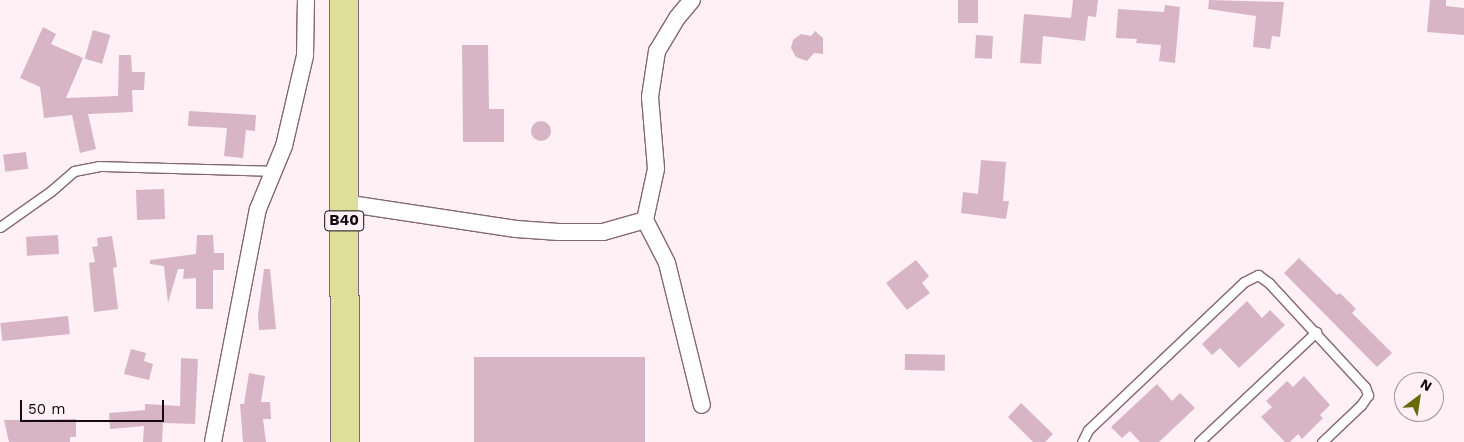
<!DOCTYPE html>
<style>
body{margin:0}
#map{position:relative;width:1464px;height:442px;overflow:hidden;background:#fff0f6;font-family:"Work Sans",sans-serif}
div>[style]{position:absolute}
.building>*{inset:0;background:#d7b5c4;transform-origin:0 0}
.round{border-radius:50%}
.roads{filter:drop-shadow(1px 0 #856674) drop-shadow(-1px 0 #856674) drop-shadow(0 1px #856674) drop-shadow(0 -1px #856674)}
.service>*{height:9px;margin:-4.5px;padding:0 4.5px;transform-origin:4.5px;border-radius:4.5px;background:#fff}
.minor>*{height:16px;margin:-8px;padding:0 8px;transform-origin:8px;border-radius:8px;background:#fff}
.trunk>*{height:28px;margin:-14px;padding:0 14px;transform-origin:14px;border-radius:14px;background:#dee09a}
span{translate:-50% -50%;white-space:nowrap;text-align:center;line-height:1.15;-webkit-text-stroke:5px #fff0f6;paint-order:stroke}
.shield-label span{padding:1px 4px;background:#fff0f6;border:1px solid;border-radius:4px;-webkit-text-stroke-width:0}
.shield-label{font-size:15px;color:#150a0f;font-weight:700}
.north{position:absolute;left:1394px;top:372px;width:50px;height:50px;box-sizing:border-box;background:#fff0f6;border:1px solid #a1949a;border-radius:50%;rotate:31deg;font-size:14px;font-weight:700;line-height:20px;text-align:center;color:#150a0f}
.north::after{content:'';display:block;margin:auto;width:18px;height:22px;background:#696b0b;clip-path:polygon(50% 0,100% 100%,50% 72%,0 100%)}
.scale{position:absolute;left:20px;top:400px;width:144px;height:22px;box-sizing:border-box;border:2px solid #150a0f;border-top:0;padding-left:6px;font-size:15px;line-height:18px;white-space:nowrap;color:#150a0f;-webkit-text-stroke:4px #fff0f6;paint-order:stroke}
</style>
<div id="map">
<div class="building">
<div style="left:958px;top:0;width:20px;height:23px"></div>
<div style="clip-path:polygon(1073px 0,1098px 0,1096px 17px,1088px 16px,1085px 41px,1043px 36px,1041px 64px,1020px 63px,1024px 14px,1071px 18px)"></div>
<div style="clip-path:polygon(1209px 0,1284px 2px,1280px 37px,1272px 36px,1270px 49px,1253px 47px,1256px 16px,1208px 9px)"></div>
<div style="clip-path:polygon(1430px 0,1446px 0,1446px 6px,1464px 8px,1464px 35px,1427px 32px)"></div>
<div style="clip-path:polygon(1165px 5px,1180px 7px,1175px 63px,1159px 61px,1161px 45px,1136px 43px,1137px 39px,1116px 38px,1118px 9px,1164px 12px)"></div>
<div style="clip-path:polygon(43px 27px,56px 34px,51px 44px,83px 58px,66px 98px,118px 96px,119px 55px,131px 55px,132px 72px,145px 72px,144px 90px,132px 90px,133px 112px,88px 114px,96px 149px,80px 153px,72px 115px,44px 118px,40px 87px,20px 78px)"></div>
<div style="left:93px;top:30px;width:18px;height:30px;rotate:16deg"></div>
<div style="clip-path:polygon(815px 31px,823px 38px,823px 54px,814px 53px,807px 61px,796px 57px,791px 48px,793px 40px,801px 34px,811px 36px)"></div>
<div style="left:976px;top:35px;width:17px;height:23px;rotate:3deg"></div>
<div style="clip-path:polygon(462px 45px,488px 45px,489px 109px,504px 109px,504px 142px,463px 142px)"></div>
<div style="clip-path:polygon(189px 111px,256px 115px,255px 131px,246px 130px,243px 158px,224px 156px,227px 128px,188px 126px)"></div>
<div class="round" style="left:531px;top:121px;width:20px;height:20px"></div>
<div style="left:26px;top:152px;width:17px;height:23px;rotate:83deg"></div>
<div style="clip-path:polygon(981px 160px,1006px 162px,1003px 201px,1009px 201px,1006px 219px,961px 213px,963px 192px,978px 194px)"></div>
<div style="left:164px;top:189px;width:30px;height:28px;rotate:88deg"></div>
<div style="left:58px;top:235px;width:19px;height:32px;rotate:87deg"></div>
<div style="clip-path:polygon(197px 235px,213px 235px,214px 253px,224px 253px,224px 270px,213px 270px,213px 309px,196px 309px,196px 278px,183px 279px,184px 269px,178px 269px,168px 303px,164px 266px,150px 264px,150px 260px,196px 254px)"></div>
<div style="clip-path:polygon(112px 236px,117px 267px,113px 268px,118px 309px,94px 312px,89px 263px,95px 262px,92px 247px,98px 246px,97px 238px)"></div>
<div style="clip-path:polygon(1299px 258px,1337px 295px,1340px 293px,1356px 309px,1352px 313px,1392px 353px,1377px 367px,1284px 273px)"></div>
<div style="clip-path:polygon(916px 260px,929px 276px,922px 283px,930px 293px,907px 310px,886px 283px)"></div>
<div style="clip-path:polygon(264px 269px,270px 269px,276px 329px,259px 330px,258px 316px)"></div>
<div style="clip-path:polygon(1247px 301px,1262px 318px,1270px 310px,1285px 325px,1239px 368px,1220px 348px,1212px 355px,1202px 344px)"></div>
<div style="left:68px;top:316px;width:18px;height:68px;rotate:84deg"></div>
<div style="clip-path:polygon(131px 349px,146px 353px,144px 361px,153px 364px,149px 380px,124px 374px)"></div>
<div style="left:905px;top:354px;width:40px;height:16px;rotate:1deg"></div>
<div style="left:474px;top:357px;width:171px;height:85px"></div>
<div style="clip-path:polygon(181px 358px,198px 359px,195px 424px,163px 423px,162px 442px,143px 442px,144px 426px,110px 429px,109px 413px,145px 410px,145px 404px,180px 406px)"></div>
<div style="clip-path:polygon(249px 373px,265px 376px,261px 402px,270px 402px,271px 419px,263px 419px,266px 442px,243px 442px,240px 404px,244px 404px)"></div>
<div style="clip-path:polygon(1304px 376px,1330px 405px,1320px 415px,1323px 418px,1302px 439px,1298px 434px,1290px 442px,1285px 442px,1261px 417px,1272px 407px,1266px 401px,1287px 381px,1293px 387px)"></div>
<div style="clip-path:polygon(1157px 384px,1172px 401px,1180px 393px,1195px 408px,1159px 442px,1140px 442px,1130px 431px,1122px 438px,1111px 427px)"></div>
<div style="clip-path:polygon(1021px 403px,1053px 434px,1045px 442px,1033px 442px,1008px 417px)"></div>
<div style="clip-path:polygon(76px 419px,76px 437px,70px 437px,70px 442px,9px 442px,4px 420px)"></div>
</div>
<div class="roads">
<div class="service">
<div style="left:0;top:227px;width:62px;rotate:-35.2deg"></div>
<div style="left:51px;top:191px;width:30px;rotate:-41deg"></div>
<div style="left:74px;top:171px;width:25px;rotate:-11deg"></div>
<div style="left:99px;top:166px;width:175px;rotate:1.6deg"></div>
<div style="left:1082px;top:442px;width:13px;rotate:-63deg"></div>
<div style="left:1088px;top:430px;width:215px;rotate:-43.5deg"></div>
<div style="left:1244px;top:282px;width:16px;rotate:-27deg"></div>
<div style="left:1258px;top:275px;width:14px;rotate:36deg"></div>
<div style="left:1269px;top:283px;width:142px;rotate:47.3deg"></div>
<div style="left:1365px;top:387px;width:9px;rotate:69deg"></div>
<div style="left:1368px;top:395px;width:12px;rotate:125deg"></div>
<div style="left:1361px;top:405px;width:54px;rotate:136.5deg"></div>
<div style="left:1199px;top:442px;width:161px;rotate:-43.2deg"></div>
</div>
<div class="minor">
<div style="left:692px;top:0;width:23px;rotate:130deg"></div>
<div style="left:677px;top:18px;width:39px;rotate:121deg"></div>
<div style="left:657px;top:51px;width:47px;rotate:98.7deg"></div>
<div style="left:650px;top:97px;width:72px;rotate:85.2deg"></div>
<div style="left:656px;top:169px;width:52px;rotate:102.2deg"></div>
<div style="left:645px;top:220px;width:48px;rotate:62.9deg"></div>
<div style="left:667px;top:263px;width:146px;rotate:76.2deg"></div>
<div style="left:344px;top:203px;width:174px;rotate:8.6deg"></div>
<div style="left:516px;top:229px;width:43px;rotate:4deg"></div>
<div style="left:559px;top:232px;width:44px"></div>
<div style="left:603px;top:232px;width:44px;rotate:-15.9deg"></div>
<div style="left:213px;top:442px;width:237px;rotate:-79.1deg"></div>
<div style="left:258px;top:209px;width:68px;rotate:-67.6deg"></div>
<div style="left:284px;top:146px;width:92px;rotate:-76.9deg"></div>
<div style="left:305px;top:56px;width:56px;rotate:-89deg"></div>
</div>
<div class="trunk">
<div style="left:344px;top:0;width:442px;rotate:89.9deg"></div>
</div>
</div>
<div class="shield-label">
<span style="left:344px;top:221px">B40</span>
</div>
<div class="north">N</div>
<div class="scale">50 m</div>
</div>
